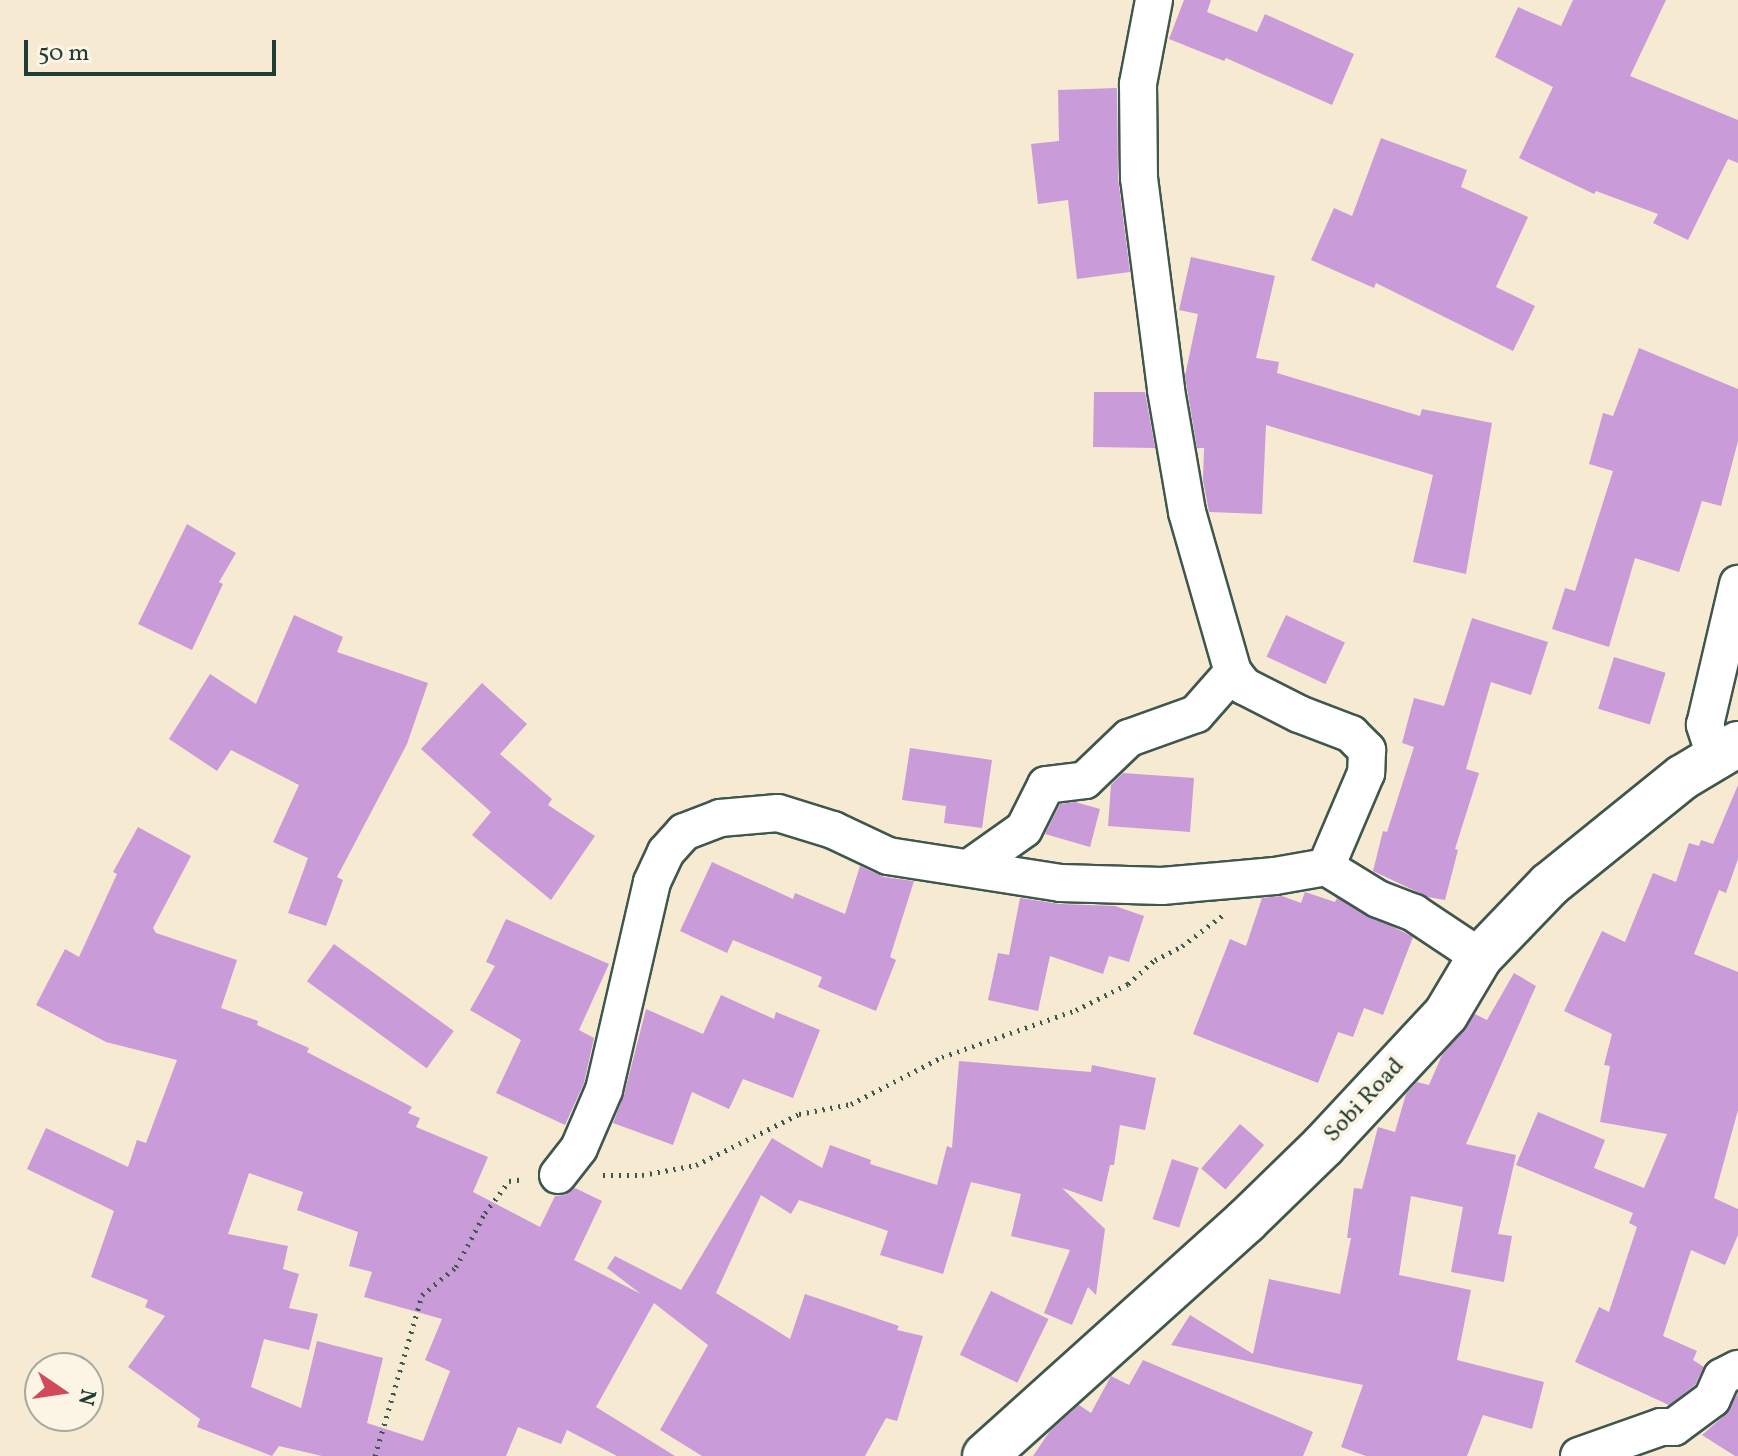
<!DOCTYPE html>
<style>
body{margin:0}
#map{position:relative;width:1738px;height:1456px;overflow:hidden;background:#f7ead2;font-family:Vollkorn,serif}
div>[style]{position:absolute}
.building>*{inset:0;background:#c99bd9;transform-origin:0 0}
.path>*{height:5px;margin-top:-2.5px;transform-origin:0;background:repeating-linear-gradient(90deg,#3f574c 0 2px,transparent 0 8px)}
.roads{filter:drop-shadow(2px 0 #3f574c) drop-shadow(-2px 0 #3f574c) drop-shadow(0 2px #3f574c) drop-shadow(0 -2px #3f574c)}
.minor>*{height:36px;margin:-18px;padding:0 18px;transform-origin:18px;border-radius:18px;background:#fff}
.trunk>*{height:44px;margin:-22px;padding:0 22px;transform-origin:22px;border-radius:22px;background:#fff}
span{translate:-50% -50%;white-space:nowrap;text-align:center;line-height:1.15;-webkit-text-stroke:8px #fcf5e5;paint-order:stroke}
.street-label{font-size:24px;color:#1f3d34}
.north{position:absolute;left:24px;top:1352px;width:80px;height:80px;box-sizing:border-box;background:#fcf5e5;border:2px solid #a4ab9e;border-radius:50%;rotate:103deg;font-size:22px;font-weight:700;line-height:32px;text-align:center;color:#1f3d34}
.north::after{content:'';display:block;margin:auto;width:28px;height:36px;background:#d1495b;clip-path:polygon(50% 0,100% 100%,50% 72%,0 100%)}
.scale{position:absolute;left:24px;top:40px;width:252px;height:36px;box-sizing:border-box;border:4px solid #1f3d34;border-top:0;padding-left:10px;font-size:24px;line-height:28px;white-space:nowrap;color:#1f3d34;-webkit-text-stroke:6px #fcf5e5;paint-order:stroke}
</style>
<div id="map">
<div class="building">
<div style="clip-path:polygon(1184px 0,1211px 0,1207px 12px,1257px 32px,1265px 14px,1354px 54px,1332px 105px,1226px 58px,1224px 61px,1169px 39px)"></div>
<div style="clip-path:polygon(1573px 0,1666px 0,1630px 76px,1738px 120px,1738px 163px,1728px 159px,1688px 240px,1653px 223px,1658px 214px,1596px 191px,1594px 194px,1519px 158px,1553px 87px,1495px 57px,1518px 7px,1561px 26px)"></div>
<div style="clip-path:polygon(1117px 88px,1118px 178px,1130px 272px,1077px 279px,1068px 200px,1038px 204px,1031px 144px,1059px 141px,1058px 90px)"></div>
<div style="clip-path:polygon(1381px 138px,1467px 170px,1461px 187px,1528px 217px,1496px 287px,1535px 306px,1513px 351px,1376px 283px,1374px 288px,1311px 260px,1334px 208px,1352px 216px)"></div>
<div style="clip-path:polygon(1191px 257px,1275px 276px,1256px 358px,1279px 362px,1277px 373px,1420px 416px,1422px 409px,1492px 423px,1466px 574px,1413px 562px,1433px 475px,1266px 425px,1262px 514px,1209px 512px,1203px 480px,1204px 448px,1197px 448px,1185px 376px,1198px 314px,1179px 310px)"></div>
<div style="clip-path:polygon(1639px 348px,1738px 389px,1738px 441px,1721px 506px,1702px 501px,1679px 572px,1635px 558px,1609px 647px,1552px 629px,1565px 588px,1575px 591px,1613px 471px,1589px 464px,1603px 413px,1613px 416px)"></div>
<div style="clip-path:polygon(1094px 392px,1145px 392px,1155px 448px,1093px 447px)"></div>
<div style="clip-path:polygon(187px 524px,236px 553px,219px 582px,223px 584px,192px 650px,138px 624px)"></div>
<div style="clip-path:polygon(294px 615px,343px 637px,337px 652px,428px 683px,407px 744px,337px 877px,343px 880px,326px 926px,288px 913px,308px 858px,273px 842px,299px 785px,231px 750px,217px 771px,169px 739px,210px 674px,256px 704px)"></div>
<div style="left:1286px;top:615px;width:65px;height:46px;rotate:25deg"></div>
<div style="clip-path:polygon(1472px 618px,1548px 642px,1531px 695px,1491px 682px,1466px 769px,1479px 773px,1455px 849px,1458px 850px,1445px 900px,1428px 897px,1373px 871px,1383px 831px,1387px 832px,1414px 747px,1402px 743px,1414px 698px,1444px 706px)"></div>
<div style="left:1614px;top:657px;width:54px;height:54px;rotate:17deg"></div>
<div style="clip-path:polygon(482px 683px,527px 724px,500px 754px,552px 799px,548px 805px,595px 836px,551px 900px,472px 835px,491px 812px,421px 749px)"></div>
<div style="clip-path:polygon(910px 748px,992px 760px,982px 828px,944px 823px,946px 806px,902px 800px)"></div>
<div style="clip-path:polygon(1123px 773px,1194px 778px,1190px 832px,1108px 826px,1111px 785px)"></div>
<div style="clip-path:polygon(1738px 785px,1738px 859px,1726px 893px,1719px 890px,1694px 954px,1738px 972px,1738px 1110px,1714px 1198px,1738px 1209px,1738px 1235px,1725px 1265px,1691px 1250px,1663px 1336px,1697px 1351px,1693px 1360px,1704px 1367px,1695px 1385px,1669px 1405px,1575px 1362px,1599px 1307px,1609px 1312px,1637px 1227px,1629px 1223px,1633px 1213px,1516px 1165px,1538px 1112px,1605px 1140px,1594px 1168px,1644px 1188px,1667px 1134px,1600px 1122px,1610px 1066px,1604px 1065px,1612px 1034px,1564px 1011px,1602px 931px,1625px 942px,1653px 873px,1676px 882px,1689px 843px,1699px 846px,1701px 840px,1713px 844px)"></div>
<div style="clip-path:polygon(1075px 802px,1100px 809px,1090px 847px,1045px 834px,1060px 804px)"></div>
<div style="clip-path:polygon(evenodd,138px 827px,191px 856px,153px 928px,156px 933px,237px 960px,221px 1008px,258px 1021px,257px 1025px,309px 1048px,307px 1052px,412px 1107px,408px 1113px,420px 1118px,416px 1127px,488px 1157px,473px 1192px,540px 1227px,555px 1196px,565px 1195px,575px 1188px,602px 1201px,574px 1260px,641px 1294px,607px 1268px,615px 1256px,681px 1290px,772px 1138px,822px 1168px,830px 1145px,871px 1160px,870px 1164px,937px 1185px,947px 1146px,952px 1148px,959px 1061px,1091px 1072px,1092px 1065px,1156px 1078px,1145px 1130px,1120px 1125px,1114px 1165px,1110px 1165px,1102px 1202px,1062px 1188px,1105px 1229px,1096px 1295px,1088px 1287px,1072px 1325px,1044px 1313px,1070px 1250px,1011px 1236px,1021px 1194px,971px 1182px,943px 1274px,880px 1255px,888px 1231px,799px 1200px,791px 1214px,761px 1195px,716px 1293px,790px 1339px,805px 1294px,899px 1326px,897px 1330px,923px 1336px,897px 1421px,886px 1418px,865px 1456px,702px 1456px,660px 1430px,708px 1345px,654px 1303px,596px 1407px,675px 1456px,617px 1456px,567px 1430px,561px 1444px,518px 1427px,506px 1456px,322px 1456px,279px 1446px,272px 1456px,197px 1427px,200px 1419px,128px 1367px,165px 1316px,145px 1307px,148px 1300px,91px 1277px,114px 1211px,27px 1169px,46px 1128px,128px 1167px,137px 1140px,146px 1143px,177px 1060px,106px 1042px,36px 1005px,65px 949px,79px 957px,117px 874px,113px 872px,138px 827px,249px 1173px,303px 1192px,297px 1210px,358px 1232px,349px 1266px,372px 1272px,364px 1297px,442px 1319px,425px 1360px,450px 1371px,423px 1441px,367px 1423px,383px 1358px,317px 1341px,301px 1408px,251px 1387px,264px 1339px,309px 1350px,318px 1314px,289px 1308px,299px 1274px,283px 1269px,288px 1246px,228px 1234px,249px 1173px)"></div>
<div style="clip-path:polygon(712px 862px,793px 899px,795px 893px,845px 914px,860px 866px,884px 877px,914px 881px,890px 957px,896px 960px,876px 1011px,818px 987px,822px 977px,733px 940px,727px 953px,680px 931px)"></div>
<div style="clip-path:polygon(1305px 892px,1335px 902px,1337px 898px,1413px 937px,1383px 1015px,1364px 1008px,1353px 1037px,1338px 1032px,1318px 1083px,1193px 1034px,1230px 939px,1246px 946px,1262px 898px,1282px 896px,1301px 903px)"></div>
<div style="clip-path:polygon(1020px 898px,1060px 904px,1115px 906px,1144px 916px,1129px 962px,1109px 956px,1103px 974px,1050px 956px,1038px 1011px,988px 1000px,998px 953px,1009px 955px)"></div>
<div style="clip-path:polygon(506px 919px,609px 964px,579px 1030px,594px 1038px,584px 1083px,565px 1125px,496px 1093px,521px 1040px,470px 1010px,495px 966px,486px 962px)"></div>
<div style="left:334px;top:944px;width:148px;height:46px;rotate:36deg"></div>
<div style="clip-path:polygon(1514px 973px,1536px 986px,1466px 1144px,1516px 1155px,1498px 1234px,1512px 1236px,1504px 1282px,1451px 1272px,1463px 1207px,1411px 1196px,1399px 1275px,1471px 1290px,1457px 1360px,1544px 1382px,1532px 1429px,1483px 1415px,1467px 1456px,1366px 1456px,1341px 1447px,1363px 1385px,1171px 1345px,1190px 1315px,1253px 1354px,1269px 1279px,1340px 1294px,1351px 1238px,1347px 1238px,1354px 1188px,1362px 1189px,1378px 1127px,1395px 1132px,1406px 1094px,1417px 1082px,1429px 1085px,1442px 1055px,1475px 1014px,1487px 1020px)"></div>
<div style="clip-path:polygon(721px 995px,774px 1019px,776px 1012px,820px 1030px,793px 1098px,743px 1079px,729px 1109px,692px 1092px,673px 1145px,613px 1123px,624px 1095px,646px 1009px,703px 1034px)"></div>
<div style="left:1240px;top:1124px;width:32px;height:59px;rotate:41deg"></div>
<div style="left:1172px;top:1159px;width:28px;height:63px;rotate:18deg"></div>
<div style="left:991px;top:1291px;width:64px;height:71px;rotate:26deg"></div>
<div style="clip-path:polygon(1143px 1360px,1313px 1432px,1303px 1456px,1033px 1456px,1050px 1431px,1079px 1405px,1091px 1413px,1111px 1376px,1129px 1385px)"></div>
<div style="clip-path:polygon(1738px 1393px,1738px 1456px,1735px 1456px,1702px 1435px,1725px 1415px)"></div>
</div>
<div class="path">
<div style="left:603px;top:1175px;width:39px"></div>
<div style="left:642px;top:1175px;width:55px;rotate:-10.5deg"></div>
<div style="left:696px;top:1165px;width:115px;rotate:-26.3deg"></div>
<div style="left:799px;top:1114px;width:53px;rotate:-10.9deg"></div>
<div style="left:851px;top:1104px;width:102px;rotate:-27.3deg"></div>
<div style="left:942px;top:1057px;width:142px;rotate:-19.3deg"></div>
<div style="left:1076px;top:1010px;width:58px;rotate:-26.6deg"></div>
<div style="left:1128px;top:984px;width:36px;rotate:-42deg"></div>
<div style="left:1155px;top:960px;width:30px;rotate:-27deg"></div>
<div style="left:1182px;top:946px;width:51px;rotate:-37.1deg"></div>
<div style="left:375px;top:1456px;width:168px;rotate:-73.7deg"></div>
<div style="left:422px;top:1295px;width:44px;rotate:-39.5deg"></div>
<div style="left:456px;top:1267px;width:61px;rotate:-61.8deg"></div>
<div style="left:485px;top:1213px;width:40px;rotate:-53deg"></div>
<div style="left:509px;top:1181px;width:16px;rotate:-7deg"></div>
</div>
<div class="roads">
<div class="minor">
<div style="left:1154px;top:0;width:86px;rotate:100.8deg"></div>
<div style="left:1138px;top:84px;width:94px;rotate:89.4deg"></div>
<div style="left:1139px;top:178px;width:214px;rotate:82.7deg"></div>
<div style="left:1166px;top:390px;width:124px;rotate:80.2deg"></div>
<div style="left:1187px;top:512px;width:166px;rotate:74deg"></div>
<div style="left:1233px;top:672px;width:18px;rotate:52deg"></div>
<div style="left:1244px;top:686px;width:62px;rotate:27deg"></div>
<div style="left:1299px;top:714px;width:56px;rotate:21deg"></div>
<div style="left:1351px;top:734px;width:23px;rotate:45deg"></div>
<div style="left:1367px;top:750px;width:23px;rotate:92deg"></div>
<div style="left:1366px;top:773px;width:102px;rotate:113.1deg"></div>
<div style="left:1326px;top:867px;width:61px;rotate:31.6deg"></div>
<div style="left:1378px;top:899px;width:39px;rotate:21deg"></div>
<div style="left:1414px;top:913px;width:79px;rotate:33.7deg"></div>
<div style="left:1715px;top:756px;width:33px;rotate:-108deg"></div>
<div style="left:1705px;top:725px;width:145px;rotate:-76.8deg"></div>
<div style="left:969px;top:868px;width:67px;rotate:-35.3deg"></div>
<div style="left:1024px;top:829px;width:49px;rotate:-63.4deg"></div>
<div style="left:1046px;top:785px;width:39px;rotate:-7deg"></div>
<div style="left:1085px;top:780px;width:61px;rotate:-43.7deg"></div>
<div style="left:1129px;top:738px;width:71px;rotate:-19.7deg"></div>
<div style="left:1196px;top:714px;width:56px;rotate:-48.6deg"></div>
<div style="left:558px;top:1175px;width:34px;rotate:-52deg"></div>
<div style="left:579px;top:1148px;width:63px;rotate:-66.7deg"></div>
<div style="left:604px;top:1090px;width:213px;rotate:-77deg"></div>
<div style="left:652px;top:882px;width:33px;rotate:-65deg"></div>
<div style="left:666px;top:852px;width:27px;rotate:-48deg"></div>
<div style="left:684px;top:832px;width:39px;rotate:-21deg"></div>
<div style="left:720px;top:818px;width:58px;rotate:-4.9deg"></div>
<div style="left:778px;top:813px;width:58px;rotate:17.2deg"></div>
<div style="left:833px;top:830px;width:61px;rotate:25.3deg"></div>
<div style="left:888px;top:856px;width:175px;rotate:8.9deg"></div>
<div style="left:1061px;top:883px;width:101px;rotate:1.7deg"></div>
<div style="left:1162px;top:886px;width:113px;rotate:-5.1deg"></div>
<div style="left:1275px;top:876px;width:52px;rotate:-10deg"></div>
<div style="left:1579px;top:1456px;width:87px;rotate:-19.5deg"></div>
<div style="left:1661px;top:1427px;width:13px"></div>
<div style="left:1674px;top:1427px;width:47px;rotate:-36.4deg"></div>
<div style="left:1712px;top:1399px;width:24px;rotate:-66deg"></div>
<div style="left:1722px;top:1377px;width:18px;rotate:-27deg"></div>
</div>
<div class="trunk">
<div style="left:985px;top:1456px;width:351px;rotate:-42deg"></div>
<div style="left:1246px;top:1221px;width:107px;rotate:-44.2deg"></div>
<div style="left:1323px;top:1146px;width:180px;rotate:-47deg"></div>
<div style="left:1446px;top:1014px;width:66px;rotate:-59.2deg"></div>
<div style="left:1480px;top:957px;width:100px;rotate:-46.2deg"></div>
<div style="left:1549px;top:885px;width:172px;rotate:-38.9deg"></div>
<div style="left:1683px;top:777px;width:64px;rotate:-31deg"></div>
</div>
</div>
<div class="street-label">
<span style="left:1365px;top:1101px;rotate:-47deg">Sobi Road</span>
</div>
<div class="north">N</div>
<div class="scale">50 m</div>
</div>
